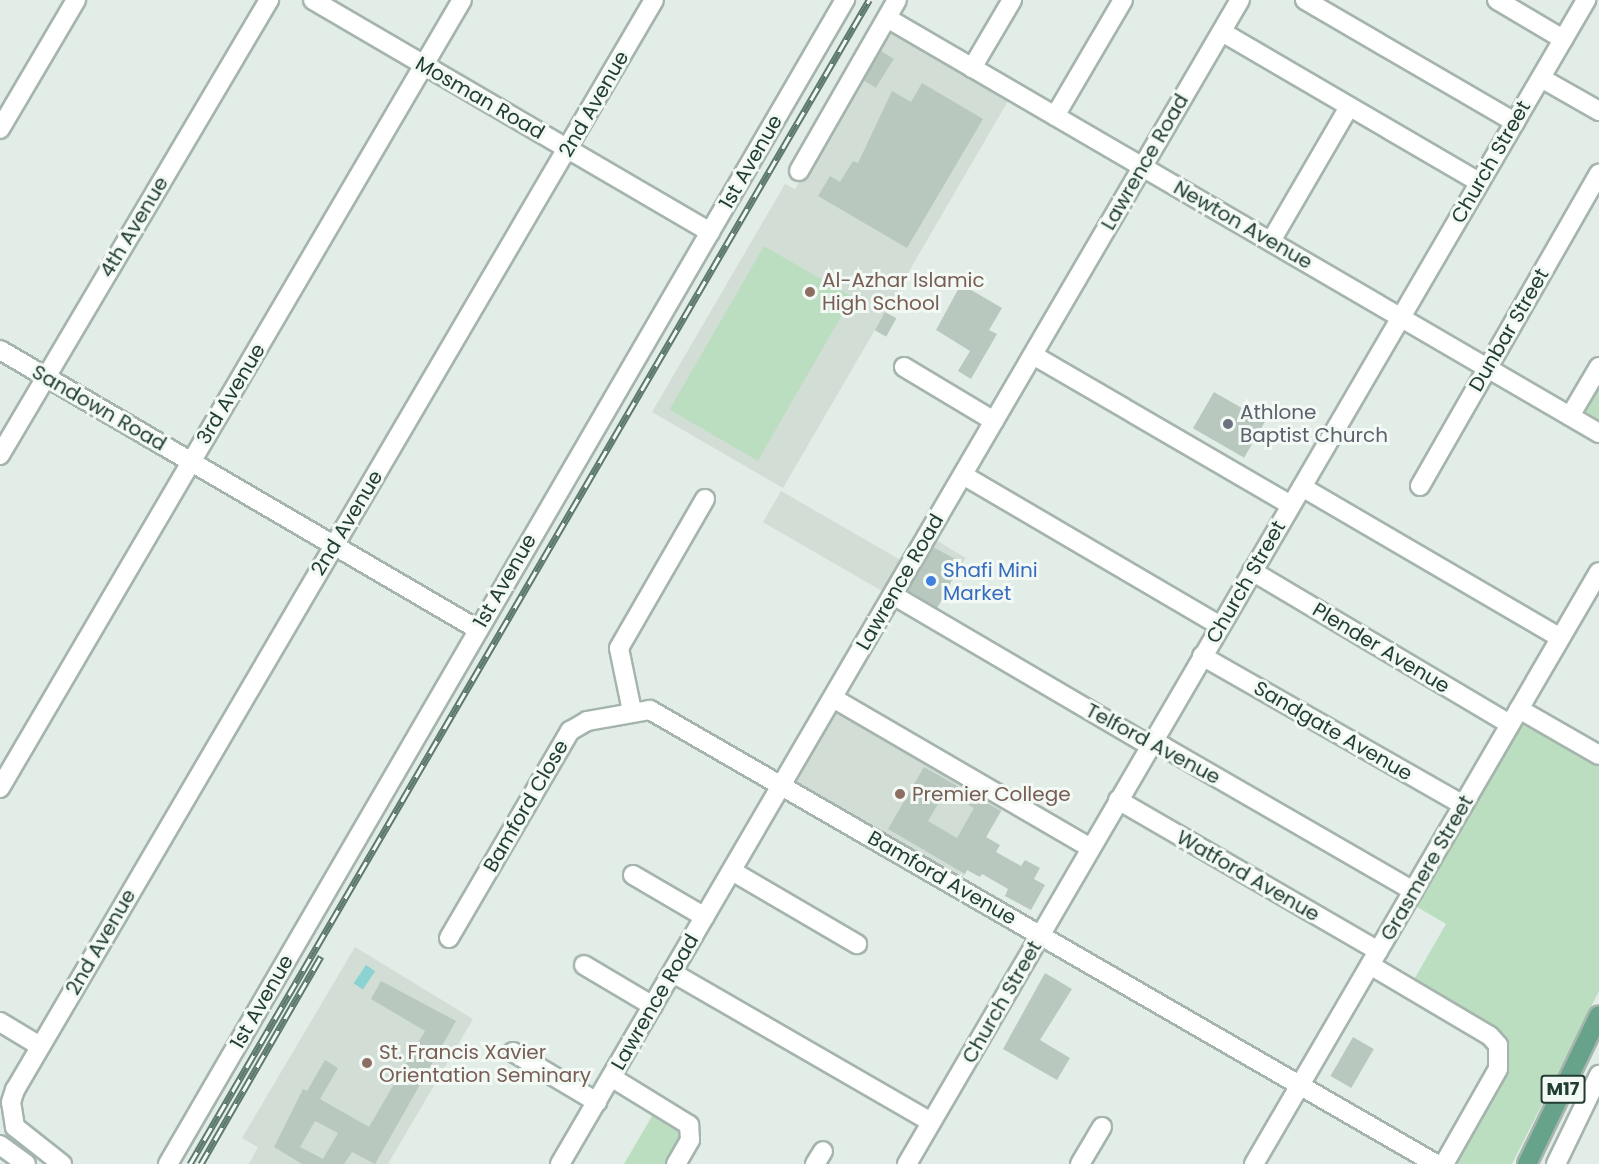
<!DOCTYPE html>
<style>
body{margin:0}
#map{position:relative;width:1599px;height:1164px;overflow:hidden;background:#e3ede7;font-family:Poppins,sans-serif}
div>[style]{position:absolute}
.built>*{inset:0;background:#d1ddd5;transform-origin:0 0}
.green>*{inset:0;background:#bcdec0;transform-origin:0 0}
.water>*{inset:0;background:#8bd2d2;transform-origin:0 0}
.building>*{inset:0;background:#b8c8bf;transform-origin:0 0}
.roads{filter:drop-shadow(2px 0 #a5b5ad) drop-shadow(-2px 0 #a5b5ad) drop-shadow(0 2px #a5b5ad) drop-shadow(0 -2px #a5b5ad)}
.minor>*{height:18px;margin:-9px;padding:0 9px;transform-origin:9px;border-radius:9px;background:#fff}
.major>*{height:18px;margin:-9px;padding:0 9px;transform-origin:9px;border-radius:9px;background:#67a28a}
.rail>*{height:7px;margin-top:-3.5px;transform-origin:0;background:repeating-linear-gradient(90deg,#f3f9f5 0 14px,#5d7a6d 0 28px);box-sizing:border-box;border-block:2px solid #5d7a6d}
.dots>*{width:16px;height:16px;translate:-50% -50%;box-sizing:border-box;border:3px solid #f3f9f5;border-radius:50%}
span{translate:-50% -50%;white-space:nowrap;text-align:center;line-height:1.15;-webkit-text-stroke:6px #f3f9f5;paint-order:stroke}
.shield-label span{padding:2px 4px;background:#f3f9f5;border:2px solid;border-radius:4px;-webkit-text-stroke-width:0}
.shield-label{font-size:18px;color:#223e32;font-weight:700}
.street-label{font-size:20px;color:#223e32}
.education-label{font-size:20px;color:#785e54}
.left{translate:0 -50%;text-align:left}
.worship-label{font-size:20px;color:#5b616d}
.shop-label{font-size:20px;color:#366cbe}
</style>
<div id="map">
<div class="built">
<div style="clip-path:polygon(887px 31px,1008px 101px,783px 488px,652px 412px,785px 184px,795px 189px)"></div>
<div style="left:781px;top:491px;width:138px;height:36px;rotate:30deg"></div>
<div style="left:934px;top:539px;width:37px;height:61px;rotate:31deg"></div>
<div style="left:838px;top:710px;width:192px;height:83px;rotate:30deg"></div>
<div style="clip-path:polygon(355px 947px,473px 1019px,388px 1164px,249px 1164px,258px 1147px,242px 1138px)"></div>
</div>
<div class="green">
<div style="left:764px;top:246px;width:102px;height:189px;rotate:30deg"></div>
<div style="clip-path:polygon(1599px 379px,1599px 425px,1582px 415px,1581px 409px)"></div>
<div style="clip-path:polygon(1520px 720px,1599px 765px,1599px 991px,1512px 1164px,1451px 1164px,1505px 1068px,1509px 1050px,1506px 1044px,1412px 983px,1446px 924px,1412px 904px)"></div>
<div style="clip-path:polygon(655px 1111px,680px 1126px,684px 1137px,668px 1164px,624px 1164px)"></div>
</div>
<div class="water">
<div style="left:366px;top:965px;width:11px;height:22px;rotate:34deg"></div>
</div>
<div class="building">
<div style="left:881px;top:51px;width:15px;height:34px;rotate:32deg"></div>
<div style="clip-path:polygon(922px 83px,983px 119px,907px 248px,818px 196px,830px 176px,840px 182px,853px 161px,858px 163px,892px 91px,911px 102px)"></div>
<div style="clip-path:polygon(961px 284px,1002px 308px,989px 330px,997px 334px,971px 379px,958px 371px,970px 351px,936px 330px)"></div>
<div style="left:885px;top:312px;width:13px;height:21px;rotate:29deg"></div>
<div style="left:1214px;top:392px;width:59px;height:42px;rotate:30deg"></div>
<div style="clip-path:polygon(933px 547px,955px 559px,947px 572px,953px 575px,948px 590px,937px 608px,908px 590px)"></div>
<div style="clip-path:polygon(evenodd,924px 767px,1001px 811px,986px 837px,1000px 845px,996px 852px,1021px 866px,1025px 860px,1040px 868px,1034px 879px,1045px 885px,1031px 910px,1005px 896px,1008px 889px,982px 874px,980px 877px,967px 870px,965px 874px,888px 829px,924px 767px,951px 795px,974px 808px,957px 838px,928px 821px,941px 799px,947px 802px,951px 795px)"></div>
<div style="clip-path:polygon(1045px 973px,1072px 989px,1040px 1040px,1070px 1058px,1057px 1080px,1003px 1049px)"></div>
<div style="clip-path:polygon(evenodd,381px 981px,456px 1021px,375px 1164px,352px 1152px,344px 1164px,302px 1164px,274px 1147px,303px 1089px,307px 1091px,325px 1060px,338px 1068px,320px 1099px,369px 1127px,425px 1031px,371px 999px,381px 981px,315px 1121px,338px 1133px,323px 1159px,300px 1147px,315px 1121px)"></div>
<div style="left:1353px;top:1037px;width:24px;height:45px;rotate:30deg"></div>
</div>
<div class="roads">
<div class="minor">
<div style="left:313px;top:0;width:460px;rotate:30.3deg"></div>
<div style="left:1305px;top:0;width:243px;rotate:30.2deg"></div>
<div style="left:1497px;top:0;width:77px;rotate:30.6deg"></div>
<div style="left:887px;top:18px;width:824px;rotate:30.24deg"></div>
<div style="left:1222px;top:32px;width:298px;rotate:30.3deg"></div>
<div style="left:972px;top:68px;width:79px;rotate:-59.5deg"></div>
<div style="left:1541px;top:78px;width:67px;rotate:29.6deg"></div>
<div style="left:1055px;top:116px;width:134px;rotate:-59.6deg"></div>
<div style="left:0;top:129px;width:150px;rotate:-59.5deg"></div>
<div style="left:799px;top:171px;width:197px;rotate:-60.2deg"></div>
<div style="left:1271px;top:241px;width:155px;rotate:-59.8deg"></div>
<div style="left:0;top:350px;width:553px;rotate:30.32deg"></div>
<div style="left:1033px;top:355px;width:298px;rotate:30.2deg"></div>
<div style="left:904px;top:367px;width:105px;rotate:31deg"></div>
<div style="left:1570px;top:416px;width:57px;rotate:-59.4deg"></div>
<div style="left:0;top:455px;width:529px;rotate:-59.41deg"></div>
<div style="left:963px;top:475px;width:298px;rotate:30.4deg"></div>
<div style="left:1420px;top:486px;width:360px;rotate:-60.2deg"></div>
<div style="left:1302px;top:487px;width:299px;rotate:30.3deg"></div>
<div style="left:1252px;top:571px;width:300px;rotate:30.7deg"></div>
<div style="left:893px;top:595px;width:286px;rotate:30.4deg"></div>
<div style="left:1140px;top:740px;width:25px;rotate:16deg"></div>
<div style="left:1164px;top:747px;width:288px;rotate:30deg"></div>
<div style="left:1202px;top:656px;width:301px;rotate:29.7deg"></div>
<div style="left:833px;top:698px;width:298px;rotate:30.2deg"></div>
<div style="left:1519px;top:709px;width:92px;rotate:29.9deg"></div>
<div style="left:632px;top:711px;width:64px;rotate:-101.7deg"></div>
<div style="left:619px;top:648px;width:172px;rotate:-60deg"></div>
<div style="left:0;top:788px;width:913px;rotate:-59.62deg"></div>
<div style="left:1118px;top:800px;width:301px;rotate:30.1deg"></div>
<div style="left:732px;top:871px;width:145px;rotate:30.3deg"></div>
<div style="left:633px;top:875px;width:83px;rotate:30.3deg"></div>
<div style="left:449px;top:938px;width:240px;rotate:-59.7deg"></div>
<div style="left:570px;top:731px;width:20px;rotate:-30deg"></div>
<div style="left:587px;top:721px;width:64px;rotate:-9.9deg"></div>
<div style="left:650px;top:710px;width:908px;rotate:30.01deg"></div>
<div style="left:584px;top:965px;width:80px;rotate:30.7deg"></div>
<div style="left:1370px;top:965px;width:139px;rotate:30.6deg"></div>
<div style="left:1490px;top:1036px;width:12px;rotate:48deg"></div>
<div style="left:1498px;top:1045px;width:24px;rotate:90deg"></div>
<div style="left:1498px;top:1069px;width:109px;rotate:119.6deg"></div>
<div style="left:673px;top:973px;width:298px;rotate:30deg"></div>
<div style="left:0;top:1022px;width:47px;rotate:31deg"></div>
<div style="left:513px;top:1052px;width:98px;rotate:30.8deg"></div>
<div style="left:611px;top:1077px;width:92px;rotate:31.6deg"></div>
<div style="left:689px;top:1125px;width:15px;rotate:86deg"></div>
<div style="left:690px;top:1140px;width:28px;rotate:120deg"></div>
<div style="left:0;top:1145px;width:32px;rotate:36deg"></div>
<div style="left:62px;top:1164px;width:60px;rotate:-141.8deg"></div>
<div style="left:15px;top:1127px;width:25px;rotate:-99deg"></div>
<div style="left:11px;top:1102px;width:13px;rotate:-72deg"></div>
<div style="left:15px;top:1090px;width:1263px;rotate:-59.62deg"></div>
<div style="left:168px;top:1164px;width:1347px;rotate:-59.82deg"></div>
<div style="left:560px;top:1164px;width:1348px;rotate:-59.71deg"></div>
<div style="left:815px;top:1164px;width:15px;rotate:-58deg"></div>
<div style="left:907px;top:1164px;width:1348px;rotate:-59.74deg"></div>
<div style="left:1080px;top:1164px;width:43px;rotate:-59.3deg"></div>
<div style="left:1254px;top:1164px;width:685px;rotate:-59.77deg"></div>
<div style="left:1556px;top:1164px;width:99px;rotate:-64.2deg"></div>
</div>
<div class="major">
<div style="left:1527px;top:1164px;width:165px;rotate:-64.2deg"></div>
</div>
</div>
<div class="rail">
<div style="left:190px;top:1164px;width:1348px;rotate:-59.74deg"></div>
<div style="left:201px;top:1164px;width:240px;rotate:-60deg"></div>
</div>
<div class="dots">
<div style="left:810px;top:292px;background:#8d6e63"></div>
<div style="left:1228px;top:424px;background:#6b7280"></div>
<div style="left:931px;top:581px;background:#3f7fe0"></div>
<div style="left:900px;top:794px;background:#8d6e63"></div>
<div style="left:367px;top:1063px;background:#8d6e63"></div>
</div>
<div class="shield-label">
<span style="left:1563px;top:1089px">M17</span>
</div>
<div class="street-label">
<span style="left:480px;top:98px;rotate:30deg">Mosman Road</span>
<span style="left:594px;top:104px;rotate:-60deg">2nd Avenue</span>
<span style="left:751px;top:162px;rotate:-60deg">1st Avenue</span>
<span style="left:1145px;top:162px;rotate:-60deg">Lawrence Road</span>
<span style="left:1491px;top:162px;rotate:-60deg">Church Street</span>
<span style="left:1243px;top:225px;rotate:30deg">Newton Avenue</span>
<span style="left:134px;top:227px;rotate:-59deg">4th Avenue</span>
<span style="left:1509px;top:330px;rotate:-60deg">Dunbar Street</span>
<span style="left:231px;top:394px;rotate:-59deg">3rd Avenue</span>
<span style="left:99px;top:408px;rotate:30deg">Sandown Road</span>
<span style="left:347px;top:523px;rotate:-59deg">2nd Avenue</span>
<span style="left:505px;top:581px;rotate:-60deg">1st Avenue</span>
<span style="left:900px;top:582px;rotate:-60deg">Lawrence Road</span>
<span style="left:1246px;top:582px;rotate:-60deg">Church Street</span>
<span style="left:1381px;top:648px;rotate:31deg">Plender Avenue</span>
<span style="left:1333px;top:731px;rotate:30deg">Sandgate Avenue</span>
<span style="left:1153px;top:744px;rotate:28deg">Telford Avenue</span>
<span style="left:526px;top:806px;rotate:-60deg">Bamford Close</span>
<span style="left:1427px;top:868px;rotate:-60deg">Grasmere Street</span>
<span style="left:1248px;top:876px;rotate:30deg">Watford Avenue</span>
<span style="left:942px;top:878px;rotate:30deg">Bamford Avenue</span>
<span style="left:101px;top:942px;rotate:-60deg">2nd Avenue</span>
<span style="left:262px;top:1002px;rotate:-60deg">1st Avenue</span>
<span style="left:655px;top:1002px;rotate:-60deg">Lawrence Road</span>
<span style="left:1002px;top:1002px;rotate:-60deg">Church Street</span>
</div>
<div class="education-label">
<span class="left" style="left:822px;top:292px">Al-Azhar Islamic<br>High School</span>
<span class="left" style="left:912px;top:794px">Premier College</span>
<span class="left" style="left:379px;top:1064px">St. Francis Xavier<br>Orientation Seminary</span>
</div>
<div class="worship-label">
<span class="left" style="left:1240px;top:424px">Athlone<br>Baptist Church</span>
</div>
<div class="shop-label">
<span class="left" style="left:943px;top:582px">Shafi Mini<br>Market</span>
</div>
</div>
